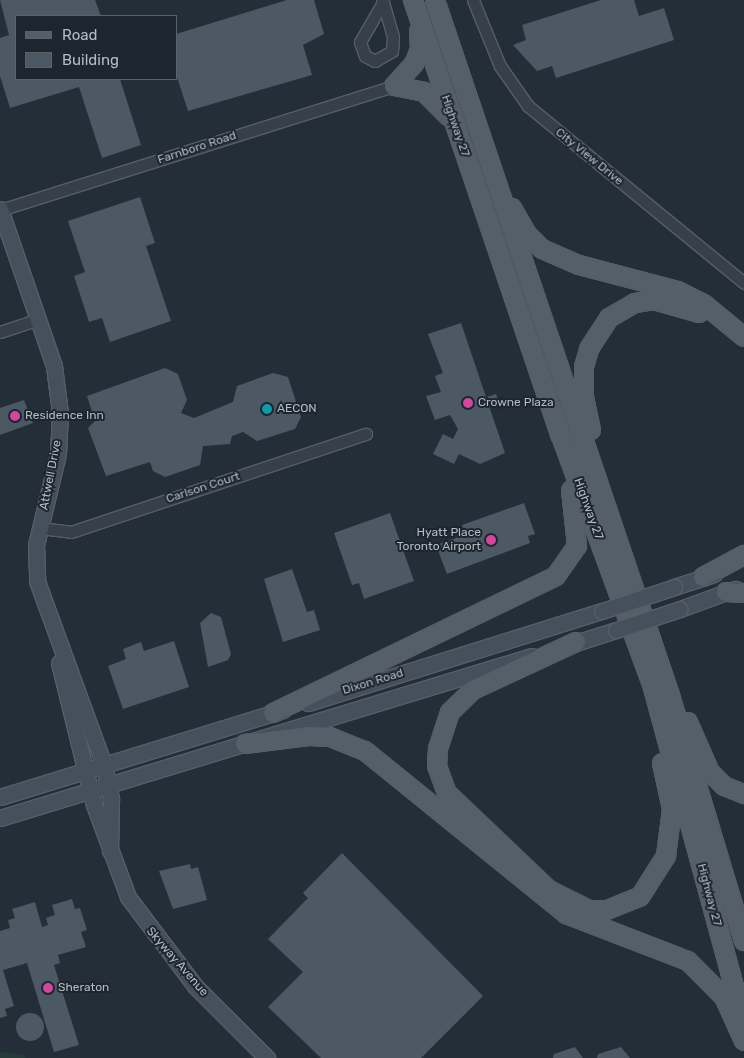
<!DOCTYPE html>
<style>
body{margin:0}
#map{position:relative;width:744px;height:1058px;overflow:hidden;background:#242e39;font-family:Rubik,sans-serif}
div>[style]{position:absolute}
.green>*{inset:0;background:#273b3b}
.building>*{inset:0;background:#4c5864;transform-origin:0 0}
.round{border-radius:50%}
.roads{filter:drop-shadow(1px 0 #565e67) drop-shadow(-1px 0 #565e67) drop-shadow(0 1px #565e67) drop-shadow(0 -1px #565e67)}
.street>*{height:11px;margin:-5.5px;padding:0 5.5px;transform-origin:5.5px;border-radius:5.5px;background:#374049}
.secondary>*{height:15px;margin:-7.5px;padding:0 7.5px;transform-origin:7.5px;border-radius:7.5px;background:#464f5c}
.primary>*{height:18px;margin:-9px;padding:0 9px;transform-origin:9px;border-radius:9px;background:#555f69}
.bridges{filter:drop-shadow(1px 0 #565e67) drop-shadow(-1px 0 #565e67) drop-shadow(0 1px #565e67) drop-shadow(0 -1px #565e67)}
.secondary-bridge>*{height:15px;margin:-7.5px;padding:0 7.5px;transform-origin:7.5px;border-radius:7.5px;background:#464f5c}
.dots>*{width:14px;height:14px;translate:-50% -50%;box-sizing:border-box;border:2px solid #1d252e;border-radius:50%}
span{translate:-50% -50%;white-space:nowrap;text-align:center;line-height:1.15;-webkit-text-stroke:4px #1d252e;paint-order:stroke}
.street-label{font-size:12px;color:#b3bbc5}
.poi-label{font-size:12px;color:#b3bbc5}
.left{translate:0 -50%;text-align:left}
.right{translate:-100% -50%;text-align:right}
.legend{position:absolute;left:15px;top:15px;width:162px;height:65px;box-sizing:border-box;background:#1d252e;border:1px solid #59616a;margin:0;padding:6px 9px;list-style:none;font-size:15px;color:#b3bbc5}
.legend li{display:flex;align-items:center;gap:10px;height:25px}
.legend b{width:25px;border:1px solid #59616a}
</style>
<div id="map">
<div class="green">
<div style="clip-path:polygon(0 1052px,24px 1055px,25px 1058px,0 1058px)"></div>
</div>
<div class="building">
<div style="clip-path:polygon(0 0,95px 0,101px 16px,16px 16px,16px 79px,120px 79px,141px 145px,102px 158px,79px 87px,10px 108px,0 76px,0 38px,9px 35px)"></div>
<div style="clip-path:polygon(287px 0,314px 0,324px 34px,303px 45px,312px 75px,188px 111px,176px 74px,176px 34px)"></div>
<div style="clip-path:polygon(601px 0,634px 0,639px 16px,664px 8px,674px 40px,556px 78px,552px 66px,537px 71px,513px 45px,526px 40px,522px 25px)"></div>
<div style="clip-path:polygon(140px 197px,155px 243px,146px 246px,171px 321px,110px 342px,102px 318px,89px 322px,74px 276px,85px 272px,68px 221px)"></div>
<div style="clip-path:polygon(461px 323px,505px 453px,480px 464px,459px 454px,454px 464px,433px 454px,443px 434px,453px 439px,458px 429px,450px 415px,435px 420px,426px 396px,441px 392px,435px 376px,443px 373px,428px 334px)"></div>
<div style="clip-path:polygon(165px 368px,178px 374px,187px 400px,181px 413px,194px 418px,233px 402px,237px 386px,273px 373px,288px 377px,301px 417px,295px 429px,257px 441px,243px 432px,232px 436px,230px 444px,203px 446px,200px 465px,165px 477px,153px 471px,150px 462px,106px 476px,88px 428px,95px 421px,87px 396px)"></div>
<div style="left:496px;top:394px;width:9px;height:9px;rotate:72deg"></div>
<div style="clip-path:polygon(24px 400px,33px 423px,0 435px,0 408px)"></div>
<div style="clip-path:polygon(524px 503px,535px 534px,528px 536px,530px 543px,447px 574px,436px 545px,465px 535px,462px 525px)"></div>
<div style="clip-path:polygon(390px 513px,414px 581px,364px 599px,359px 583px,352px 585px,334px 533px)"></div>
<div style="clip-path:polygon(292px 569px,307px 612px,314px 610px,320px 630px,283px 642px,264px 579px)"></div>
<div style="clip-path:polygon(211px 613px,221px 617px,231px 654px,228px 660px,208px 667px,200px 623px)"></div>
<div style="clip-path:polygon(174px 641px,189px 687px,123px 709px,108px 666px,126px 659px,123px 649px,141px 642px,144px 651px)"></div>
<div style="clip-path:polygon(342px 853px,483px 996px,421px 1058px,321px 1058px,268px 1007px,303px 972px,268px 939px,308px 898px,303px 893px)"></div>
<div style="clip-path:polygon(190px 864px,191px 869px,198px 867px,207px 900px,173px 909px,159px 871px)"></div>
<div style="clip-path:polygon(72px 899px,75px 909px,80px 908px,87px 930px,81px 932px,86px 947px,58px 955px,60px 963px,54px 965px,79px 1045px,54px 1052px,27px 963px,3px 970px,14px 1006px,5px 1009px,7px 1016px,0 1018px,0 931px,10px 928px,8px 920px,15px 918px,12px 909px,35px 902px,42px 927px,48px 925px,46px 918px,55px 915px,52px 905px)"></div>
<div class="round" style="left:16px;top:1013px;width:28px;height:28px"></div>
<div style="clip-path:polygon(575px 1047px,583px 1058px,553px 1058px,554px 1054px)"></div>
<div style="clip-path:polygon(621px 1047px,630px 1058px,597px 1058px,598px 1054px)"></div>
</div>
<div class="roads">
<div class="street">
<div style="left:382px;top:0;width:2px;rotate:63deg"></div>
<div style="left:383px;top:2px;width:36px;rotate:74deg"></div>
<div style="left:393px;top:37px;width:14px;rotate:94deg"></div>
<div style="left:392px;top:51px;width:20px;rotate:150deg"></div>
<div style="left:375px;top:61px;width:11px;rotate:-153deg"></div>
<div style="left:365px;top:56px;width:15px;rotate:-110deg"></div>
<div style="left:360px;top:42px;width:46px;rotate:-60.1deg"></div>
<div style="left:473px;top:0;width:71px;rotate:67.8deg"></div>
<div style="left:500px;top:66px;width:49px;rotate:55deg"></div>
<div style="left:528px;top:106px;width:279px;rotate:39.3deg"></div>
<div style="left:0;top:210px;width:413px;rotate:-17.5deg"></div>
<div style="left:0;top:332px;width:41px;rotate:-18.4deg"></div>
<div style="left:40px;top:528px;width:31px;rotate:7deg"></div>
<div style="left:71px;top:532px;width:311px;rotate:-18.4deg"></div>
</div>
<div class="secondary">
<div style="left:0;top:209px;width:166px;rotate:71deg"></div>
<div style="left:54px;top:366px;width:47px;rotate:82.7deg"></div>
<div style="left:60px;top:413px;width:41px;rotate:92.8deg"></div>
<div style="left:58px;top:454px;width:94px;rotate:103.6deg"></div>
<div style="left:36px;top:545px;width:36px;rotate:88deg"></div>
<div style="left:37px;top:581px;width:196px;rotate:70deg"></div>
<div style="left:104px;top:765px;width:35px;rotate:78deg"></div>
<div style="left:111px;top:799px;width:52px;rotate:91.1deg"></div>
<div style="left:674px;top:587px;width:42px;rotate:-18deg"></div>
<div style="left:680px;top:609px;width:59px;rotate:-20deg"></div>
<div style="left:566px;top:646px;width:52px;rotate:-17.7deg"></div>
<div style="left:59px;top:663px;width:146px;rotate:76.2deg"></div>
<div style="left:94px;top:805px;width:98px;rotate:69.7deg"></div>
<div style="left:128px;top:897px;width:111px;rotate:53deg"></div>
<div style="left:195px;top:986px;width:102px;rotate:45deg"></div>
<div style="left:308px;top:703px;width:308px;rotate:-17.4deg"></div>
<div style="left:0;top:797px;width:296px;rotate:-17.1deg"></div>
<div style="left:0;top:818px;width:556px;rotate:-16.94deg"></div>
</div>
<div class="primary">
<div style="left:413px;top:0;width:460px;rotate:71.3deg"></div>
<div style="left:561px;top:436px;width:268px;rotate:69.9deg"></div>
<div style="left:653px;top:688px;width:347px;rotate:74.8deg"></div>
<div style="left:435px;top:0;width:734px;rotate:71.32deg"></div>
<div style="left:670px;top:695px;width:257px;rotate:73.3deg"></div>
<div style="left:394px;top:86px;width:30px;rotate:-48deg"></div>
<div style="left:414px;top:64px;width:16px;rotate:-68deg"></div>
<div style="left:420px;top:49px;width:18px;rotate:-93deg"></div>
<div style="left:394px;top:86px;width:31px;rotate:11deg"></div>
<div style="left:424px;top:92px;width:35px;rotate:45deg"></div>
<div style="left:512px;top:208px;width:30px;rotate:60deg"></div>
<div style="left:527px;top:234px;width:21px;rotate:45deg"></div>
<div style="left:542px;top:249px;width:40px;rotate:23.4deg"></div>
<div style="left:579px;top:265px;width:102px;rotate:14.7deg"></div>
<div style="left:678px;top:291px;width:30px;rotate:27deg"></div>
<div style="left:705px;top:305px;width:50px;rotate:39.4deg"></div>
<div style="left:591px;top:430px;width:33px;rotate:-102deg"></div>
<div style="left:584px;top:398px;width:31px;rotate:-90deg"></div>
<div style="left:584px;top:367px;width:19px;rotate:-74deg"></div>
<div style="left:589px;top:349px;width:37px;rotate:-57deg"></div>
<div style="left:609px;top:318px;width:30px;rotate:-30deg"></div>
<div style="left:635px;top:303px;width:19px;rotate:-9deg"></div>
<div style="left:654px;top:300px;width:47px;rotate:16.1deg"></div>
<div style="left:703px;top:577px;width:47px;rotate:-28.2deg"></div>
<div style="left:726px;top:592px;width:18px;rotate:3deg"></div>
<div style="left:576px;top:642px;width:114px;rotate:155deg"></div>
<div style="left:473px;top:690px;width:32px;rotate:136deg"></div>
<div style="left:450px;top:712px;width:38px;rotate:108deg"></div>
<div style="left:438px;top:748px;width:18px;rotate:93deg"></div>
<div style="left:437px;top:766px;width:29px;rotate:70deg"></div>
<div style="left:447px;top:793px;width:141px;rotate:43.6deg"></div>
<div style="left:549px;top:890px;width:45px;rotate:26.6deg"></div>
<div style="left:589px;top:910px;width:18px"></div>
<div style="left:607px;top:910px;width:35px;rotate:-22deg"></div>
<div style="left:640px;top:897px;width:49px;rotate:-57.6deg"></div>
<div style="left:666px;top:856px;width:47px;rotate:-82.7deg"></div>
<div style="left:672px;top:809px;width:47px;rotate:-102.3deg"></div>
<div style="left:273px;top:713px;width:314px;rotate:-25.8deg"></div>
<div style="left:556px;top:576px;width:37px;rotate:-55deg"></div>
<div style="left:577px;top:546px;width:56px;rotate:-96.1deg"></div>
<div style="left:688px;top:722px;width:55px;rotate:66.3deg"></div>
<div style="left:710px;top:772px;width:20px;rotate:45deg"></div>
<div style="left:724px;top:786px;width:22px;rotate:22deg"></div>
<div style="left:245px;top:744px;width:64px;rotate:-7.1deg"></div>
<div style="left:309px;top:736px;width:21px;rotate:3deg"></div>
<div style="left:330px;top:737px;width:38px;rotate:22deg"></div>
<div style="left:365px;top:751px;width:259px;rotate:39deg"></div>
<div style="left:566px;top:914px;width:131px;rotate:21.1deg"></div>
<div style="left:688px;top:961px;width:51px;rotate:45deg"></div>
<div style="left:724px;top:997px;width:48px;rotate:65.6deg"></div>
</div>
</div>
<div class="bridges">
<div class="secondary-bridge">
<div style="left:602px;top:611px;width:76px;rotate:-18.4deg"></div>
<div style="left:616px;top:630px;width:67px;rotate:-18.2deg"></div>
</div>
</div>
<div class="dots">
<div style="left:468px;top:403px;background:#d1479c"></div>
<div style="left:267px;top:409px;background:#0f9aa8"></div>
<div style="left:15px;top:416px;background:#d1479c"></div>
<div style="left:491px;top:540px;background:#d1479c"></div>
<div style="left:48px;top:988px;background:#d1479c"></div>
</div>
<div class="street-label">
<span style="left:455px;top:126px;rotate:71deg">Highway 27</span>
<span style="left:197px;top:148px;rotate:-18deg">Farnboro Road</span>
<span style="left:589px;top:157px;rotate:39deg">City View Drive</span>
<span style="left:51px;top:475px;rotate:-79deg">Attwell Drive</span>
<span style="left:203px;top:488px;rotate:-18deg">Carlson Court</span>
<span style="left:588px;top:509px;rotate:70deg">Highway 27</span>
<span style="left:373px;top:682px;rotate:-17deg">Dixon Road</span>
<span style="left:709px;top:895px;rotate:75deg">Highway 27</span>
<span style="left:177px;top:962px;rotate:49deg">Skyway Avenue</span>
</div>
<div class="poi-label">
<span class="left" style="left:478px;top:403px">Crowne Plaza</span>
<span class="left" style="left:277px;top:409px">AECON</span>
<span class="left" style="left:25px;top:416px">Residence Inn</span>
<span class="right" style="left:481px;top:540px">Hyatt Place<br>Toronto Airport</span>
<span class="left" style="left:58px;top:988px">Sheraton</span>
</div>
<ul class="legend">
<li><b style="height:6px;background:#555f69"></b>Road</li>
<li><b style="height:14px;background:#4c5864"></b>Building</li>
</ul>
</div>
